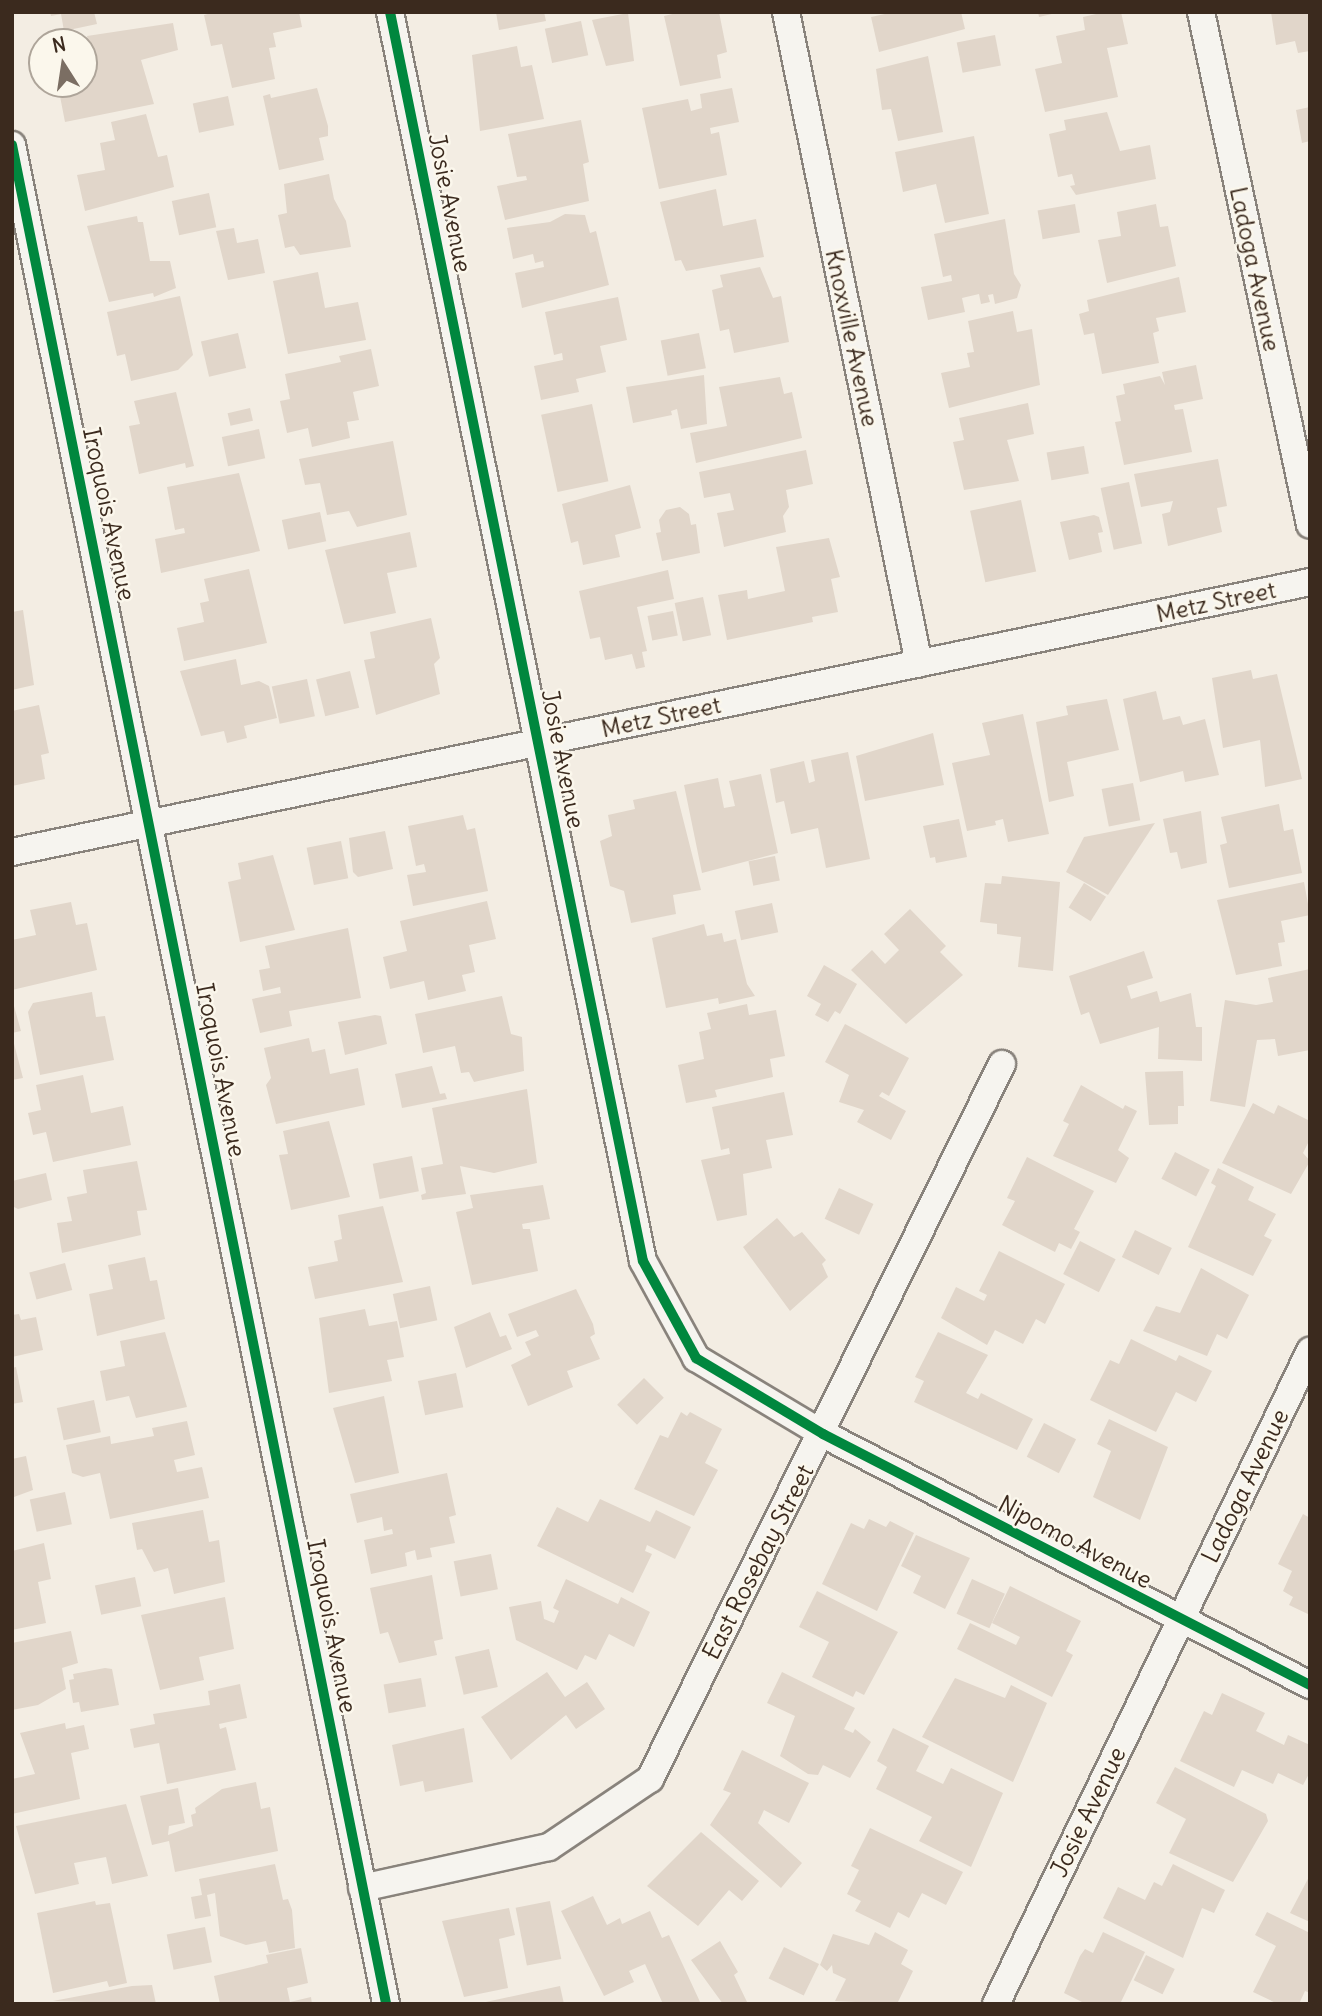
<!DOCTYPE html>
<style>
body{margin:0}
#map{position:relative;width:1322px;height:2016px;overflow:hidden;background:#f3ede3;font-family:Delius,sans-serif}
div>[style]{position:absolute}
.building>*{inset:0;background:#e1d6ca;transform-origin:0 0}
.roads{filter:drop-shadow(2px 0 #89837c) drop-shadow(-2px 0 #89837c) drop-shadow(0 2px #89837c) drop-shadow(0 -2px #89837c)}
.minor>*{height:26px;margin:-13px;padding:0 13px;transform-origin:13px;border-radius:13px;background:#f6f4ef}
.cycleway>*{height:10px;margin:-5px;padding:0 5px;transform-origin:5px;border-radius:5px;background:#00873e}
span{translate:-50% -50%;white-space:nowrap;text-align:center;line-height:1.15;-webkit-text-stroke:5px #fbf7ec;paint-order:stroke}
.street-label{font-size:24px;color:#3b2a1e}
.frame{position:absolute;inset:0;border:14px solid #3b2a1e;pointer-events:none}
.north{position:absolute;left:28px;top:28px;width:70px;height:70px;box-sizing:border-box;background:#fbf7ec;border:2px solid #aea59a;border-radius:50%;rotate:348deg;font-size:19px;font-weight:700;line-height:28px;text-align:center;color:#3b2a1e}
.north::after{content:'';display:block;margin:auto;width:24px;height:32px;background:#7b6e63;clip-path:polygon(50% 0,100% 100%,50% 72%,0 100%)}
</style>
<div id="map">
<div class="building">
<div style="clip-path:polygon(50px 12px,94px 12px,97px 24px,64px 31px,61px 14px,51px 16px)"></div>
<div style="clip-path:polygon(215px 12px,299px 12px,302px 27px,273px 33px,276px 47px,269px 48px,275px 79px,232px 88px,222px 44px,211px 46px,204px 15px)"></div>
<div style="clip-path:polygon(496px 12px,544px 12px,546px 21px,499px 30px)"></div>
<div style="clip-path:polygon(681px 12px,719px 12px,727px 52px,717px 55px,721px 78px,680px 86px,664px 16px)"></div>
<div style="clip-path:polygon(894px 12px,961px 12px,965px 29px,879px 52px,871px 17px)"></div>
<div style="clip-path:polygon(1038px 12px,1056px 12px,1056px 13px,1039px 17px)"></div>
<div style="clip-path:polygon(1105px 12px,1121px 12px,1128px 44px,1107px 48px,1118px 97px,1045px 112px,1035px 69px,1062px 63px,1056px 36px,1085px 30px,1083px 17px)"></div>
<div style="clip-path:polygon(1271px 12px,1310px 12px,1310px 51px,1298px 53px,1295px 41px,1276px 45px)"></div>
<div style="clip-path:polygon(628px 13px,634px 61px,606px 66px,592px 20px)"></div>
<div style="left:581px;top:21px;width:35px;height:37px;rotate:78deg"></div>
<div style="clip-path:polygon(173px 23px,178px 50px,141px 60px,154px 104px,65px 122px,58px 86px,88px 80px,84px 61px,92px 59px,87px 36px)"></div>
<div style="left:995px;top:35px;width:31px;height:39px;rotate:79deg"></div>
<div style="clip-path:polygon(517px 46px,521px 67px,532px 65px,544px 119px,480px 131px,472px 55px)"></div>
<div style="clip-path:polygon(928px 56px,943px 132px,898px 141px,891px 109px,882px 110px,876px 69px)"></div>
<div style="clip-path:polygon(317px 88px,328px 126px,328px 136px,319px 138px,324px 160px,279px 170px,263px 96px,270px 94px,271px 98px)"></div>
<div style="clip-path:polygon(732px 88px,739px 122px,710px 128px,711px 134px,719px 132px,727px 175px,659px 189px,642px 108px,688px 99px,691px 111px,702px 108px,700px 94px)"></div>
<div style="left:228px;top:96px;width:30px;height:36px;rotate:78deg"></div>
<div style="clip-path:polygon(1310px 107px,1310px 141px,1302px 143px,1296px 110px)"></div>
<div style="clip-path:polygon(1107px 112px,1120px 151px,1150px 145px,1156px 179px,1076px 195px,1070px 186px,1075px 185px,1072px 174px,1058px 177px,1049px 134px,1066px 130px,1064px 120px)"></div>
<div style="clip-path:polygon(146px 114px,158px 157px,167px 155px,174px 187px,85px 211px,77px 175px,105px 170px,100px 143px,115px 140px,111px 122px)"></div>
<div style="clip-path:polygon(581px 120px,589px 162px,583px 164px,589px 201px,505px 220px,497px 186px,527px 180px,526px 176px,517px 177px,508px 134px)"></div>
<div style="clip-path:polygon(974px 136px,989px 214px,945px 223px,936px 184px,903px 192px,895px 152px)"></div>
<div style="clip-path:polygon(329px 174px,334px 199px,346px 221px,351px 247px,300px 255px,294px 246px,285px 248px,278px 215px,287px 213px,284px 184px)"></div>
<div style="clip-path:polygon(716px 189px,723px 226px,756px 219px,764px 257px,686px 271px,681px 260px,675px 261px,660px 202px)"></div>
<div style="left:209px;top:193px;width:35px;height:38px;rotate:78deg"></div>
<div style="left:1075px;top:204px;width:29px;height:38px;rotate:80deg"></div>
<div style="clip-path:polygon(1156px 204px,1160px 227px,1168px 226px,1176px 266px,1107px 283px,1098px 240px,1121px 236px,1117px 212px)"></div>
<div style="clip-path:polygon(565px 214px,585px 215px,590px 233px,596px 231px,609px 285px,522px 308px,515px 273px,544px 267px,543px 261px,535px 263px,533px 254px,513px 259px,507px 228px,550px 222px)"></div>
<div style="clip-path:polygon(137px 216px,138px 222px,143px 222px,150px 261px,170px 261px,176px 288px,154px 297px,153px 293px,109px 302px,87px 226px)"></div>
<div style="clip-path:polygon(1005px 219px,1014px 274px,1021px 285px,1017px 298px,995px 304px,993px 294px,988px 295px,990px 302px,981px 304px,979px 294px,962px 298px,965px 312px,928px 320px,921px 287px,952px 281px,951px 275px,943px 277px,934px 234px)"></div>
<div style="clip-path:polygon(234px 228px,237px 243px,258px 239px,265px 273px,228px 280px,216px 231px)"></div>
<div style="clip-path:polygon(760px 267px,773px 298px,781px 296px,789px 342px,734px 353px,729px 329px,720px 331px,712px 290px,723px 287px,720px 275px)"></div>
<div style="clip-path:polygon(318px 272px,325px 308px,358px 302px,366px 340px,288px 354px,273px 281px)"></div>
<div style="clip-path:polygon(1179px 277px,1186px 312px,1156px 318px,1159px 331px,1153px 333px,1159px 363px,1102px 374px,1094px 333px,1084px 335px,1079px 314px,1089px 311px,1087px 300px)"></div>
<div style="clip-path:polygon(180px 296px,193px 355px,178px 370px,131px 381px,125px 354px,117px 356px,107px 312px)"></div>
<div style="clip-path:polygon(618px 297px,627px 340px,600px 346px,606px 372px,576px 379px,579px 392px,541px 400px,534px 366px,563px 360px,562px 353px,554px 355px,545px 312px)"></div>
<div style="clip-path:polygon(1013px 311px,1017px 332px,1032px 329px,1040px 385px,949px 408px,941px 373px,970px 367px,967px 353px,974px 352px,968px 321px)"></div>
<div style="left:238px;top:333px;width:36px;height:38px;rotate:77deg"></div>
<div style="left:699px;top:333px;width:36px;height:39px;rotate:79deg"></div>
<div style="clip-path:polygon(371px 349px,379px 386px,353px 392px,359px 420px,347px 422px,350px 438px,312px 447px,308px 428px,287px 433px,280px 401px,290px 399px,285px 374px,341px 362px,339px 356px)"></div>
<div style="clip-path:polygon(1196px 365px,1203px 399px,1174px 405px,1175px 410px,1183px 409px,1192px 452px,1124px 465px,1115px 422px,1121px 421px,1116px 396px,1125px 394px,1123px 384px,1160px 376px,1165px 385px,1162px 372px)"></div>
<div style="clip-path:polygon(704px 375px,707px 424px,681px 429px,677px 409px,671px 411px,672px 415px,633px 423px,626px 387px)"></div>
<div style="clip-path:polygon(780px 377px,784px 394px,792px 392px,802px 438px,696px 463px,690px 433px,727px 426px,719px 387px)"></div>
<div style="clip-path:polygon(176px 392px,194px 466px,186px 468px,185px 463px,139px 474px,129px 426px,140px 424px,134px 401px)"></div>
<div style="clip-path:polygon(1028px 403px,1034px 434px,1007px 440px,1019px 481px,964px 490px,953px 442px,964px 440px,959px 418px)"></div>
<div style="left:592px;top:404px;width:79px;height:52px;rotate:78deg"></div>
<div style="left:250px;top:408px;width:13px;height:23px;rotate:77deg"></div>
<div style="left:259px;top:429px;width:30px;height:38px;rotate:78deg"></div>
<div style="clip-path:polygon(393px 441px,407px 515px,357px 527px,349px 511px,327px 515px,320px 483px,305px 485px,299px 459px)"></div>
<div style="left:1084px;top:446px;width:28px;height:38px;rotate:80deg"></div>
<div style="clip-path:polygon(806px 450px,813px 484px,786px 490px,789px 507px,783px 516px,786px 532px,724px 547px,717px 513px,734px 510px,730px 493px,704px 498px,699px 472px)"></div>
<div style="clip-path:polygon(1218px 459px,1227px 506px,1217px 508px,1222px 532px,1168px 546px,1162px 514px,1170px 512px,1173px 501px,1141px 507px,1134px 474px)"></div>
<div style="clip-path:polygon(239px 473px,260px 551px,161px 573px,155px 539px,185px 533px,184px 528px,175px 530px,167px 487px)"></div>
<div style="left:1129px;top:482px;width:63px;height:29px;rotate:78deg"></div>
<div style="clip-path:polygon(630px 485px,641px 528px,615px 535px,620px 557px,583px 565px,578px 541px,571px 543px,562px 504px)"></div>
<div style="left:1021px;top:500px;width:73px;height:52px;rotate:78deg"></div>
<div style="clip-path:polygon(680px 507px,689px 514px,691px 525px,696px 524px,700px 553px,662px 561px,656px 533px,661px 532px,659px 520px,666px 510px)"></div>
<div style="left:320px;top:512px;width:30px;height:39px;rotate:78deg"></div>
<div style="clip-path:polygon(1094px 515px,1099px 517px,1103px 532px,1098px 533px,1102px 552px,1069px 560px,1060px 522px)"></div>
<div style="clip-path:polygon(410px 532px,417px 567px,387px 573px,396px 613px,344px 624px,325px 550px)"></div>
<div style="clip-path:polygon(829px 538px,840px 577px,831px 579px,838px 612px,812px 617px,813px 622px,727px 640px,718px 595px,747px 590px,748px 599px,785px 591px,776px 547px)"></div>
<div style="clip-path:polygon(249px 569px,267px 643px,184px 661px,177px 628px,204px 622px,200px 603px,209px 601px,204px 579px)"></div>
<div style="clip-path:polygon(668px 570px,674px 599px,637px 607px,647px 651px,642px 652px,645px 667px,636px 669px,632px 654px,605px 660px,600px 637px,590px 639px,579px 591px)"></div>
<div style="left:703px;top:597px;width:39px;height:29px;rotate:78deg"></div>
<div style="clip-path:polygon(23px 610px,34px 685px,12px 690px,12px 612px)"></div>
<div style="left:673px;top:611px;width:25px;height:26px;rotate:79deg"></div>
<div style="clip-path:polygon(431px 618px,440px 658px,434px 664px,440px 694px,376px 715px,364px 660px,375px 658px,370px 632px)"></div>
<div style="clip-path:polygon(236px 659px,241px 685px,259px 681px,269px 686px,277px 718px,244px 726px,247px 738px,227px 743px,224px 731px,201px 736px,180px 671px)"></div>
<div style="clip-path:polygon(1251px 670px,1253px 679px,1277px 674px,1302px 779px,1265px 787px,1260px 740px,1223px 748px,1212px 678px)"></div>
<div style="left:350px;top:671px;width:38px;height:35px;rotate:76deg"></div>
<div style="left:307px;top:679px;width:38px;height:36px;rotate:78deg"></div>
<div style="clip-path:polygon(1156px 691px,1163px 720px,1180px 716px,1183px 725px,1205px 719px,1219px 775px,1185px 782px,1183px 771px,1140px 782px,1123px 699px)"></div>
<div style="clip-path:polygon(1107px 699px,1119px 750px,1067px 762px,1074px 796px,1049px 802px,1036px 722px,1068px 715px,1066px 706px)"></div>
<div style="clip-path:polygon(39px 705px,49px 753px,41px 755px,45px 779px,12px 786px,12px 711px)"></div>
<div style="clip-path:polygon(1023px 714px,1049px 834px,1008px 842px,1003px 819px,995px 821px,996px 825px,967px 831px,952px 763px,990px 755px,982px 723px)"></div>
<div style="clip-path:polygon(933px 733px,944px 785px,865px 801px,856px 756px)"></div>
<div style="clip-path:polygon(848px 752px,870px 859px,826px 868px,818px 828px,791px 834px,784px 801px,776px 803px,770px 769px,804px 761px,809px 783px,815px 781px,811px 760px)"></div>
<div style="clip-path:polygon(761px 774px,778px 853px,702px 873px,684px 785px,718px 778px,724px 808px,735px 806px,729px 781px)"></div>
<div style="left:1133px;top:783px;width:38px;height:32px;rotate:79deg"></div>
<div style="clip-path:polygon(676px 791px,701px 890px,673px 895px,676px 914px,631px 923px,624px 891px,610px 886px,600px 841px,612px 836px,608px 815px,635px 809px,633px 800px)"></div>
<div style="clip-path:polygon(1279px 804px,1284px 831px,1293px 829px,1302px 873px,1229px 888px,1220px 845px,1227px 843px,1221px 817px)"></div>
<div style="clip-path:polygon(1201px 811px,1207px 863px,1181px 869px,1177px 852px,1170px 853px,1163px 819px)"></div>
<div style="clip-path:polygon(463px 815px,467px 830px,475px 828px,488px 891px,413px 906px,407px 875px,426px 872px,424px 864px,416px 866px,408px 826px)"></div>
<div style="clip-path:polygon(959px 819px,967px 857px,936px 863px,935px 857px,930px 858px,923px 826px)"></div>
<div style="clip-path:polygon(1155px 823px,1108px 895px,1066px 872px,1084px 837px)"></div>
<div style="clip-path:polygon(385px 831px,393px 869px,358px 877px,353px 872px,349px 838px)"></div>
<div style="left:341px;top:841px;width:38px;height:35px;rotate:79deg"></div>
<div style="clip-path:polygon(273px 855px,295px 930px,240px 942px,228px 882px,241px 879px,238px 863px)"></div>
<div style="left:775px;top:856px;width:25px;height:27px;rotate:79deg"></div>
<div style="clip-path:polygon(1002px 876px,1060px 882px,1053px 971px,1018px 967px,1021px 937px,997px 934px,997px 924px,980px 922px,985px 883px,1001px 884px)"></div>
<div style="clip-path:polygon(1304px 882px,1310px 915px,1281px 921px,1285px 942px,1278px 943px,1282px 966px,1236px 975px,1217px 900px)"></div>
<div style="left:1084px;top:883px;width:26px;height:29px;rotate:32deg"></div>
<div style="clip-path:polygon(487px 901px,496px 939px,469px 945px,475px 972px,462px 975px,466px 991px,428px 1000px,424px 981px,390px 989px,383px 957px,407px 951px,400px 921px)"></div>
<div style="clip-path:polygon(71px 902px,76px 925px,87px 923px,97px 970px,12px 990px,12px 940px,36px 935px,30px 910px)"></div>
<div style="left:772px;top:903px;width:30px;height:38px;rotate:78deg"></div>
<div style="clip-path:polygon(910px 909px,946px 946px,940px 952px,963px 975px,906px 1024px,851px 970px,872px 950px,885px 964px,899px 950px,884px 934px)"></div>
<div style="clip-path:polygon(704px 924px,707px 936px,722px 933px,724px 942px,736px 939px,747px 984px,755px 996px,719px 1004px,718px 998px,666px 1008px,652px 938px)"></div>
<div style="clip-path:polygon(348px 928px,361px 998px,289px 1011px,292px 1026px,260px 1033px,252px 999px,281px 993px,280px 987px,263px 991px,259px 970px,270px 968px,265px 946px)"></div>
<div style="clip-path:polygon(1144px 951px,1153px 978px,1127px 986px,1131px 999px,1157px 991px,1160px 1002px,1191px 993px,1196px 1027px,1202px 1027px,1202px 1061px,1158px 1059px,1159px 1027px,1100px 1044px,1089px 1012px,1081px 1015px,1069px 976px)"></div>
<div style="clip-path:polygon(824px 965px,857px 984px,840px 1014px,835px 1011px,828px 1022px,815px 1015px,821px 1004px,807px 996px)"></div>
<div style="clip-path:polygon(1310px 969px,1310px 1050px,1278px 1056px,1275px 1039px,1257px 1040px,1245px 1107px,1210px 1101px,1225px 1000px,1256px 1005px,1273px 1002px,1268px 978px)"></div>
<div style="clip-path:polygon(92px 992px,96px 1017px,105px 1016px,114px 1060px,40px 1075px,28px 1012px,33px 1003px)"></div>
<div style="clip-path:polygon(502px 996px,511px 1034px,522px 1037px,524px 1071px,474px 1082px,469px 1072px,461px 1073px,455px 1046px,423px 1053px,415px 1014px)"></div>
<div style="clip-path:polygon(12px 999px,21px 1031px,12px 1033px)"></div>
<div style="clip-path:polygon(747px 1004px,749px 1015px,776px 1010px,785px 1056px,770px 1059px,773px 1077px,715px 1090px,717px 1097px,686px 1103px,678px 1065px,704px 1059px,699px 1032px,711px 1029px,707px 1013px)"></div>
<div style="clip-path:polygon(375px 1015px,381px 1016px,387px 1044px,345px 1055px,338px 1022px)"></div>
<div style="clip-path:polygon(845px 1024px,909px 1058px,889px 1096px,882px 1092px,879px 1096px,906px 1111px,891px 1140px,857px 1122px,864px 1110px,839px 1102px,849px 1075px,825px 1062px)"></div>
<div style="clip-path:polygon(12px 1036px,23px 1078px,12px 1080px)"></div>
<div style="clip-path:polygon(309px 1038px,312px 1052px,325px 1049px,330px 1074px,358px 1068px,365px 1105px,276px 1124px,266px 1085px,271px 1078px,264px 1048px)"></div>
<div style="clip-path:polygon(432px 1066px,440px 1094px,445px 1093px,447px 1099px,402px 1108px,395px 1074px)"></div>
<div style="clip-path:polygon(1183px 1071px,1184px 1106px,1178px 1106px,1178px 1124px,1149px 1125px,1145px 1072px)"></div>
<div style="clip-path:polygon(83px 1075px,91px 1113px,123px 1106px,131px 1145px,53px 1162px,46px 1132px,33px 1135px,28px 1113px,41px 1110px,36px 1085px)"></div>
<div style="clip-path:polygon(1081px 1085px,1123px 1109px,1125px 1105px,1137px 1111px,1118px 1150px,1129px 1158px,1116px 1183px,1053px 1156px,1069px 1124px,1063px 1121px)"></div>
<div style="clip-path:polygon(527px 1089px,537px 1163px,494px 1173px,460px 1166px,466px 1194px,422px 1200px,421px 1195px,426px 1193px,421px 1168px,443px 1164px,432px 1108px)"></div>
<div style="clip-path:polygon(784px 1092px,793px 1135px,766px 1140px,772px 1168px,743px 1174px,747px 1215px,717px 1221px,701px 1160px,730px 1154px,729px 1148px,721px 1150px,712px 1107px)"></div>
<div style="clip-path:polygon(1253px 1103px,1274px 1114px,1278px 1105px,1310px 1121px,1310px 1139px,1303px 1153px,1310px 1161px,1291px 1194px,1222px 1163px)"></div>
<div style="clip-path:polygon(329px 1121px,350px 1197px,291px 1210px,279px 1155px,288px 1154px,283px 1131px)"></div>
<div style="left:1175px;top:1152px;width:39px;height:30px;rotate:27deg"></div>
<div style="left:412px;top:1156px;width:36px;height:40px;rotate:79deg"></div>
<div style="clip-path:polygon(1027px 1157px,1094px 1191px,1074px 1229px,1080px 1232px,1071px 1249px,1059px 1243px,1055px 1252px,1002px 1225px,1015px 1201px,1007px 1198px)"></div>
<div style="clip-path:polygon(137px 1161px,147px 1210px,137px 1211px,141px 1235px,62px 1253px,57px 1223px,72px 1221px,67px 1197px,87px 1193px,83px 1170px)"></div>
<div style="clip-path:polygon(1218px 1168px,1254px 1187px,1248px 1200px,1276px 1214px,1264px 1236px,1272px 1240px,1253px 1276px,1188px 1247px,1216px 1186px,1211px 1183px)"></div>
<div style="clip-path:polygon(46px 1173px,52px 1200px,18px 1209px,12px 1206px,12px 1181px)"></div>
<div style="clip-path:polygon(543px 1185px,550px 1219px,522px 1224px,523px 1229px,530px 1229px,538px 1271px,472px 1285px,456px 1212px,473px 1208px,470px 1195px)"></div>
<div style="left:839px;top:1188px;width:38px;height:34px;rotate:25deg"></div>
<div style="clip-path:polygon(383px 1206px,403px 1282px,315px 1299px,308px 1267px,338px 1261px,334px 1241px,342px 1239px,338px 1215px)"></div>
<div style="clip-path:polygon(777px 1218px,794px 1237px,802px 1232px,826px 1260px,822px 1264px,828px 1277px,790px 1311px,743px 1247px)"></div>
<div style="left:1135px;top:1230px;width:41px;height:30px;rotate:26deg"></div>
<div style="left:1080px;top:1241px;width:40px;height:37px;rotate:27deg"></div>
<div style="clip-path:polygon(999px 1251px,1065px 1284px,1045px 1324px,1036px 1319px,1023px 1344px,995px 1330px,987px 1345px,941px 1318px,956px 1287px,984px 1301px,987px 1295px,979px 1291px)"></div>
<div style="clip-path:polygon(145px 1257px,150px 1281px,157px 1280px,165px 1319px,97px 1336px,89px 1294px,113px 1289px,108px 1265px)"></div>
<div style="left:65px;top:1263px;width:28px;height:37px;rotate:75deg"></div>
<div style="clip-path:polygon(1201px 1268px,1249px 1295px,1227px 1339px,1217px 1334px,1207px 1356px,1143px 1331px,1156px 1306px,1180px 1313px)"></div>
<div style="left:430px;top:1286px;width:35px;height:38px;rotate:78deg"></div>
<div style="clip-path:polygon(576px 1289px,593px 1324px,595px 1334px,590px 1337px,600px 1359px,567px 1371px,573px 1387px,528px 1406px,511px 1365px,531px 1355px,525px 1342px,539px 1336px,536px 1330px,517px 1337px,508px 1314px)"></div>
<div style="clip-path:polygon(365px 1309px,369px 1326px,397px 1321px,404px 1357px,387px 1360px,392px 1381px,329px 1393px,319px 1318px)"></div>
<div style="clip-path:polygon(490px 1312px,500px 1337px,506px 1335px,512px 1349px,466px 1368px,454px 1327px)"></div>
<div style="clip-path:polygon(19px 1314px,21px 1320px,36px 1317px,43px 1350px,12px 1357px,12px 1315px)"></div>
<div style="clip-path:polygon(165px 1332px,187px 1407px,136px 1418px,129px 1396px,106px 1401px,100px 1371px,125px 1366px,120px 1341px)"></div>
<div style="clip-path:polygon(938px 1332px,988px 1355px,966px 1393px,978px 1399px,981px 1393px,1033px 1419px,1017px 1450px,914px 1402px,924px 1381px,915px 1377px)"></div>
<div style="clip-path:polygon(1131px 1339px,1176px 1361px,1179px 1355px,1212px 1371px,1196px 1402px,1176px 1392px,1156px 1432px,1090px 1400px,1110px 1360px,1119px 1364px)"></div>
<div style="clip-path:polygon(16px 1367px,23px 1402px,12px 1404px,12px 1368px)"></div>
<div style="left:456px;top:1373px;width:35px;height:39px;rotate:78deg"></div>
<div style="left:644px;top:1378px;width:28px;height:38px;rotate:45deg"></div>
<div style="clip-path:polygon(384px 1396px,399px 1473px,355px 1483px,333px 1408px)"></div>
<div style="left:94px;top:1400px;width:33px;height:38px;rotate:78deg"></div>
<div style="clip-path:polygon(681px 1412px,687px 1416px,690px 1412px,722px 1429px,705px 1463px,718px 1470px,694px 1516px,634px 1489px,660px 1435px,668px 1438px)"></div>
<div style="clip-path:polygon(1109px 1419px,1168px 1447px,1140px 1520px,1093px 1497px,1111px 1451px,1097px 1444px)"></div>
<div style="clip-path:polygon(187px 1421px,195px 1455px,174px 1460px,177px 1472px,202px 1467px,209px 1498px,110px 1519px,100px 1473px,83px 1477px,72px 1473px,66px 1445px,110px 1436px,111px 1444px,154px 1436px,152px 1428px)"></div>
<div style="left:1044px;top:1423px;width:36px;height:38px;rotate:27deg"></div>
<div style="clip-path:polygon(26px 1456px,33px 1490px,14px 1497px,12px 1459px)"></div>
<div style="clip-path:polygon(447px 1473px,456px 1515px,449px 1517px,455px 1543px,430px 1548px,432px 1557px,417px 1560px,415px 1550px,405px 1553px,407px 1566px,371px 1574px,364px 1540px,393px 1534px,392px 1529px,384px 1531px,382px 1517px,357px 1523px,350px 1494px)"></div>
<div style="left:65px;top:1492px;width:33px;height:36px;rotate:78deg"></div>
<div style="clip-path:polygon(600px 1499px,650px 1522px,656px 1510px,691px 1527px,675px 1559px,647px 1545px,645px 1551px,652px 1554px,633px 1593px,537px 1546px,557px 1507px,588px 1522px)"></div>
<div style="clip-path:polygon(203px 1510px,209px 1542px,219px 1540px,225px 1582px,174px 1594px,168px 1568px,154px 1572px,142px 1549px,137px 1550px,132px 1523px)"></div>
<div style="clip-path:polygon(1303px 1514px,1310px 1518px,1310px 1615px,1289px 1605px,1293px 1597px,1283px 1591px,1292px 1571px,1278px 1564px)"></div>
<div style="clip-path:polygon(869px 1519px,886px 1527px,890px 1521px,914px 1533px,877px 1611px,822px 1584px,851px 1523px,864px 1529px)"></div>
<div style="clip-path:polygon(916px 1535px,970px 1558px,945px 1609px,913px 1593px,921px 1576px,901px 1566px)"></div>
<div style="clip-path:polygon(44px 1543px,51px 1579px,38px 1582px,46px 1623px,12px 1630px,12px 1551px)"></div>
<div style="left:491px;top:1554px;width:36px;height:38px;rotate:79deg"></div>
<div style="clip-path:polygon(432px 1575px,443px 1639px,434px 1641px,437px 1655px,399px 1663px,388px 1632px,380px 1634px,370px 1588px)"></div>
<div style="left:135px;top:1577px;width:30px;height:41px;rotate:78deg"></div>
<div style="clip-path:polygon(566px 1579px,618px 1604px,621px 1597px,650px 1612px,634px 1647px,609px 1634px,596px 1660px,585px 1655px,577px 1670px,516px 1640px,509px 1607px,541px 1601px,544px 1619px,554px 1623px,559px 1611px,553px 1608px)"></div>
<div style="left:972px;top:1579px;width:36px;height:38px;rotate:24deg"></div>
<div style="clip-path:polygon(1010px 1586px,1081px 1621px,1066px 1651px,1073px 1655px,1052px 1697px,957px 1649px,970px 1623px,1016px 1645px,1020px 1637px,992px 1623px)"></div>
<div style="clip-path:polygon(817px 1591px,898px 1632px,864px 1695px,856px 1691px,853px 1697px,812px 1677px,829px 1642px,799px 1627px)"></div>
<div style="clip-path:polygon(225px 1597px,234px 1649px,199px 1657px,204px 1680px,160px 1690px,141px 1615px)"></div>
<div style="clip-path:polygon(71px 1631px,78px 1663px,62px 1668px,66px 1689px,38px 1705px,12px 1710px,12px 1643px)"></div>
<div style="left:489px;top:1649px;width:39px;height:35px;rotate:77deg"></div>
<div style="clip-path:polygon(105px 1668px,112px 1669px,119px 1705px,81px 1712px,79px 1702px,73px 1703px,69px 1680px,74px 1679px,73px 1674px)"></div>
<div style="clip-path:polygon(547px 1672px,565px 1697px,587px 1682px,605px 1709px,576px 1729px,566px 1715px,511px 1760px,481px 1717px)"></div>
<div style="clip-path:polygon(782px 1672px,855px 1708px,844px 1729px,853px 1733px,855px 1729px,871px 1742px,850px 1778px,823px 1765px,818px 1775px,808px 1774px,780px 1756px,795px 1716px,767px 1703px)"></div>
<div style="left:421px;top:1678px;width:29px;height:38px;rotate:80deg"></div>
<div style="clip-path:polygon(955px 1678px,1005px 1698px,1011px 1685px,1047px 1703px,1013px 1782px,922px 1737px)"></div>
<div style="clip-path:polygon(240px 1684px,247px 1718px,219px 1724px,220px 1729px,226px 1727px,236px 1770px,167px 1784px,159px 1743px,134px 1748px,130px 1729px,155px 1724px,153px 1714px,210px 1705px,208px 1691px)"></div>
<div style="clip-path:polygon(1222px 1693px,1265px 1713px,1256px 1731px,1284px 1745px,1288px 1735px,1310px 1745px,1310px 1772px,1303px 1785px,1278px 1773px,1273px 1784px,1242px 1770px,1234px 1787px,1180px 1761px,1204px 1711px,1212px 1715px)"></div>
<div style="clip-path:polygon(65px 1723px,66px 1729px,84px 1725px,89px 1749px,71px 1753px,80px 1799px,12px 1814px,12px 1779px,35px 1774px,20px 1733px)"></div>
<div style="clip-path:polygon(464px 1728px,473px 1782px,425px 1792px,423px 1781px,400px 1786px,392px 1745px)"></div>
<div style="clip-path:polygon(893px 1728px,929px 1746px,916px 1771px,943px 1784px,951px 1768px,1003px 1793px,971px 1867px,919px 1841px,932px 1817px,876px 1789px,887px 1767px,877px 1761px)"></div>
<div style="clip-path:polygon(742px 1750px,809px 1783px,789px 1823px,764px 1810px,758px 1823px,802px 1863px,781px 1888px,710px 1825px,731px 1793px,723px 1790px)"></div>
<div style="clip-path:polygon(1175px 1767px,1266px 1814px,1268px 1821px,1233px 1882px,1169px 1853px,1186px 1819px,1156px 1803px)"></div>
<div style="clip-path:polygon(256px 1782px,261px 1809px,270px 1807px,278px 1851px,175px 1872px,169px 1841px,152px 1845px,140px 1796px,178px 1788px,185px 1823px,169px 1826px,168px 1835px,193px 1826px,191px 1815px,196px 1813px,195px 1808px,222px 1789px)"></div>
<div style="clip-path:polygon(126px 1804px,148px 1876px,112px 1884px,106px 1857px,74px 1863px,79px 1884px,35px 1894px,16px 1826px)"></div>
<div style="clip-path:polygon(870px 1828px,963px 1872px,946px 1905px,922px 1893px,909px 1918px,898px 1912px,890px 1928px,855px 1911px,861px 1901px,847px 1894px,859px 1870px,851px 1866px)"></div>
<div style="clip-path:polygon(701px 1832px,759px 1881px,742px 1901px,729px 1890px,698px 1926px,647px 1886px)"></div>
<div style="clip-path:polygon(275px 1864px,283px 1900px,288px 1899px,292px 1910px,295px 1948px,269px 1953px,266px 1941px,246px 1945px,220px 1936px,215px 1893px,207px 1895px,211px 1916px,195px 1919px,191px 1897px,202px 1895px,199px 1879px)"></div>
<div style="clip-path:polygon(1173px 1864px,1225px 1890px,1214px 1913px,1202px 1908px,1183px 1958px,1103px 1918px,1118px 1887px,1145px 1900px,1154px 1882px,1162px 1886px)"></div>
<div style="clip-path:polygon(1310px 1875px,1310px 1922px,1290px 1913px)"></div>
<div style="clip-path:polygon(593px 1896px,607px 1925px,620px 1918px,622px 1924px,650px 1911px,662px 1938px,669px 1935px,701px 2004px,663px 2004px,645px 1964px,629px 1971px,634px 1982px,604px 1996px,561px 1911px)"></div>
<div style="clip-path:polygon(95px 1901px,96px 1905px,110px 1903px,127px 1983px,109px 1987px,107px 1981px,53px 1993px,37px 1913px)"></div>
<div style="left:550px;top:1901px;width:59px;height:35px;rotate:79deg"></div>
<div style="clip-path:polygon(509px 1908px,515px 1935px,499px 1939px,508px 1988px,464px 1997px,442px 1921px)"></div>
<div style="clip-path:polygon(1267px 1912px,1310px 1933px,1310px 1993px,1305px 1991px,1299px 2004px,1278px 2004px,1253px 1992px,1276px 1946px,1255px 1935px)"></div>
<div style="left:205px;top:1927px;width:36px;height:39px;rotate:79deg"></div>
<div style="clip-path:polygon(875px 1932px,908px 1950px,901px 1964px,913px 1971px,897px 2004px,835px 2001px,846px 1979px,833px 1973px,832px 1965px,827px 1971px,820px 1965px,833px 1934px,869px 1945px)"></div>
<div style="clip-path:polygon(1103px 1932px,1145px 1952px,1120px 2004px,1086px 2004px,1064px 1993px,1080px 1956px,1085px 1949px,1093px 1953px)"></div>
<div style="clip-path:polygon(720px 1941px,738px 1972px,734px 1975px,748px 2004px,723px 2004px,691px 1960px)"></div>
<div style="left:784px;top:1947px;width:39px;height:35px;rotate:26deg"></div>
<div style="clip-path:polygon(301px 1948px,308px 1983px,287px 1988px,290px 2002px,311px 1997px,312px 2004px,220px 2004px,214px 1976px,268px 1963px,266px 1955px)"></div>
<div style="left:1146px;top:1955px;width:32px;height:28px;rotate:26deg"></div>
<div style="clip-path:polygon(152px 1985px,156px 2004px,53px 2001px,132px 1986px)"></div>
<div style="clip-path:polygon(560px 1986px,564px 2004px,482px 2004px,481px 2003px)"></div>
</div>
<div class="roads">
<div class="minor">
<div style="left:390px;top:12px;width:1274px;rotate:78.55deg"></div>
<div style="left:643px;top:1261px;width:111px;rotate:61.3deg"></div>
<div style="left:696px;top:1358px;width:148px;rotate:30.9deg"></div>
<div style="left:823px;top:1434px;width:548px;rotate:27.27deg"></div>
<div style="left:786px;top:12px;width:665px;rotate:78.47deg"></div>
<div style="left:1201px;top:12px;width:524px;rotate:78deg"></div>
<div style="left:12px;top:145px;width:1896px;rotate:78.62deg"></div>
<div style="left:12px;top:852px;width:1326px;rotate:-11.75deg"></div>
<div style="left:362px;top:1888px;width:191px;rotate:-12.4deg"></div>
<div style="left:549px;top:1847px;width:122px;rotate:-34deg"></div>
<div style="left:650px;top:1779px;width:797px;rotate:-63.79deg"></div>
<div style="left:996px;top:2004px;width:725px;rotate:-64.32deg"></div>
</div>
</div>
<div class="cycleway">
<div style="left:390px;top:12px;width:1274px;rotate:78.55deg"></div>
<div style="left:643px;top:1261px;width:111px;rotate:61.3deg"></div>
<div style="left:696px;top:1358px;width:148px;rotate:30.9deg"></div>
<div style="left:823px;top:1434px;width:548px;rotate:27.27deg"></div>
<div style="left:12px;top:145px;width:1896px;rotate:78.62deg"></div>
</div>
<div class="street-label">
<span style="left:450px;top:203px;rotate:79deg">Josie Avenue</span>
<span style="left:1255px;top:269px;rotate:78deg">Ladoga Avenue</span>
<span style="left:852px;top:338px;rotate:78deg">Knoxville Avenue</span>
<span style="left:109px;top:514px;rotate:78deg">Iroquois Avenue</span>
<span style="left:1216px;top:602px;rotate:-12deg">Metz Street</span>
<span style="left:661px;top:717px;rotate:-12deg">Metz Street</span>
<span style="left:563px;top:759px;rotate:79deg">Josie Avenue</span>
<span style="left:221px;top:1070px;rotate:79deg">Iroquois Avenue</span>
<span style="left:1245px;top:1486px;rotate:-64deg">Ladoga Avenue</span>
<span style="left:1075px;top:1542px;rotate:28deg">Nipomo Avenue</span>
<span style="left:758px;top:1562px;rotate:-63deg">East Rosebay Street</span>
<span style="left:332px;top:1626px;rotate:79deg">Iroquois Avenue</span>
<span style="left:1088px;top:1812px;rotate:-64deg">Josie Avenue</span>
</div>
<div class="frame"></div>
<div class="north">N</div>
</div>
